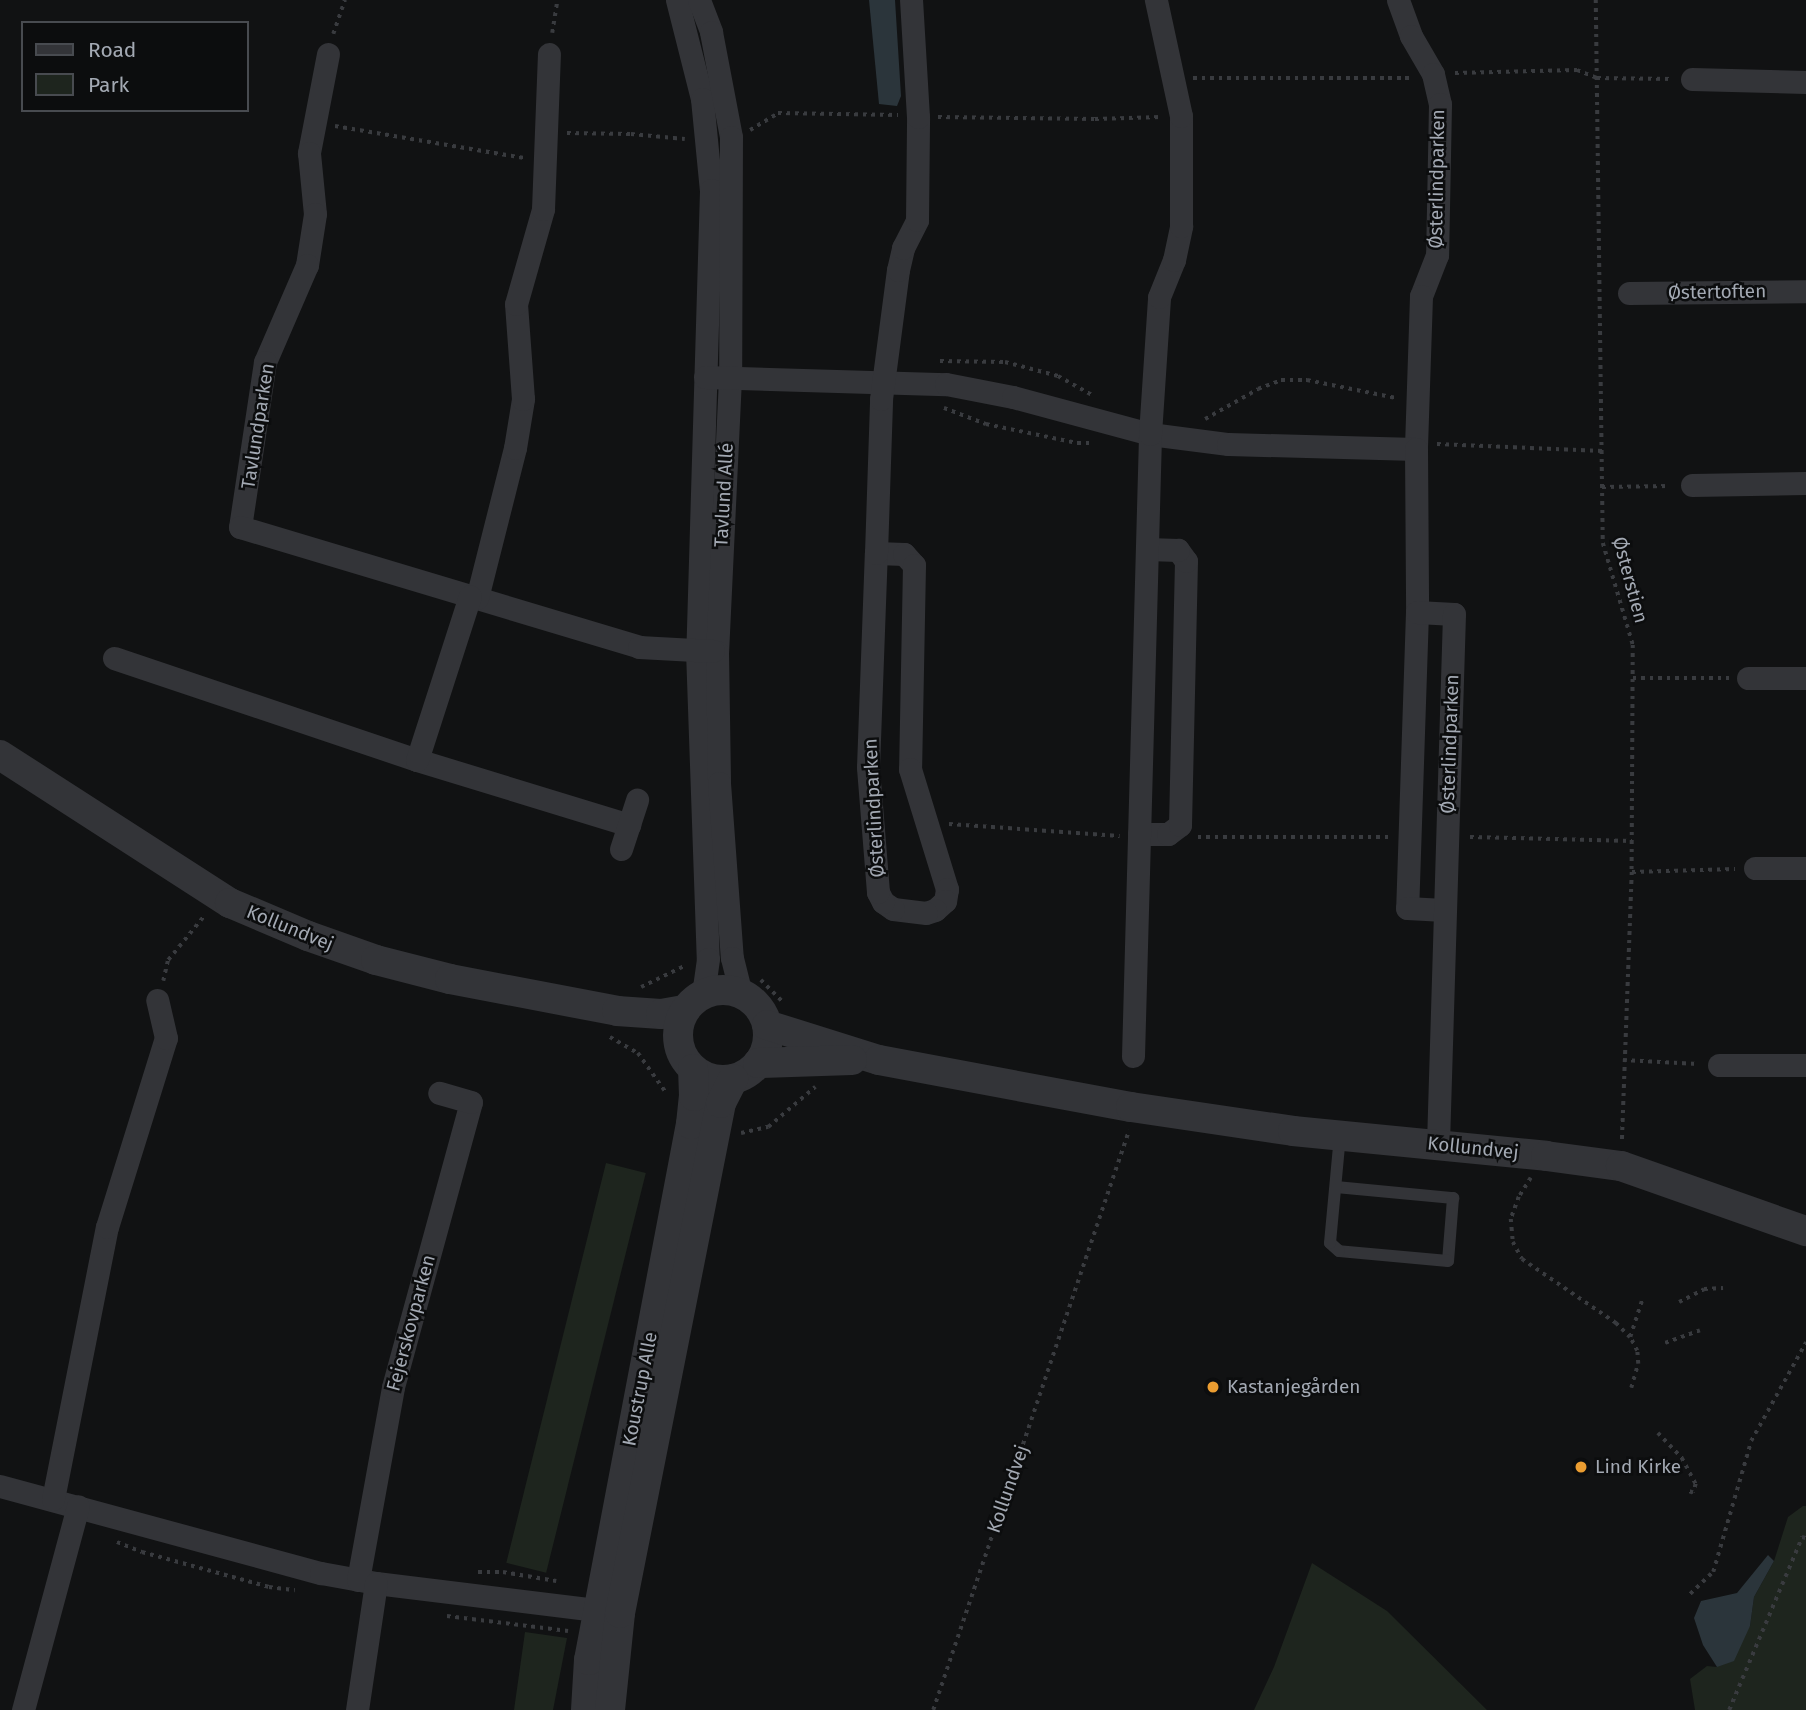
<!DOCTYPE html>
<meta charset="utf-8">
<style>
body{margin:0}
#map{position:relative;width:1806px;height:1710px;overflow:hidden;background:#111213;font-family:"Fira Sans",sans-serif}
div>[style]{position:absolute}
.green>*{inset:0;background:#1e251e;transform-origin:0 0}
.water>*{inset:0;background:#2b353b}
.path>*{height:3.5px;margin-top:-1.75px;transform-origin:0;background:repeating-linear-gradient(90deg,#393b3f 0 3.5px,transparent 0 8.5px)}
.service>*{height:12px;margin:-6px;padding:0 6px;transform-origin:6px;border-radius:6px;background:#333438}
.minor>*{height:23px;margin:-11.5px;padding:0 11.5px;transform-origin:11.5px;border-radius:11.5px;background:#333438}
.tertiary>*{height:30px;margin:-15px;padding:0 15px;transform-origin:15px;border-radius:15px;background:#333438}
.tertiary>.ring{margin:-15px;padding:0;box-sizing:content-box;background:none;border:30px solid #333438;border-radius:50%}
.dots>*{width:19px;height:19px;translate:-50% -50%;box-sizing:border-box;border:4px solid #0c0d0e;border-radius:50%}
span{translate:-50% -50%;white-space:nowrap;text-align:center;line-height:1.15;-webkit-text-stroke:5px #0c0d0e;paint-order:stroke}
.street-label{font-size:19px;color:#a3a9b3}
.poi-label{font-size:19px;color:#a3a9b3}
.left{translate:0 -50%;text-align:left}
.legend{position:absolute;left:21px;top:21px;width:228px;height:91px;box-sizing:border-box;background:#0c0d0e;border:2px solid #484b50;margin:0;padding:9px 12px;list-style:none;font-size:21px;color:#a3a9b3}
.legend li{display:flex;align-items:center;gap:14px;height:35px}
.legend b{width:35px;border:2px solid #484b50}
</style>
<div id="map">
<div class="green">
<div style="left:606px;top:1163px;width:41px;height:412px;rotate:14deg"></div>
<div style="clip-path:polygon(1803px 1506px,1806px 1506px,1806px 1710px,1695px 1710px,1690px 1679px,1707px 1666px,1717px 1667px,1750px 1626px,1754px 1597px,1774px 1561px,1788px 1517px)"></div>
<div style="clip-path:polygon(1312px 1563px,1387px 1611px,1487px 1710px,1254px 1710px,1274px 1667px)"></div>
<div style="clip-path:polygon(525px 1632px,567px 1638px,553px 1710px,514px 1710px)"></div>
</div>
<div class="water">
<div style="clip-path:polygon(869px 0,895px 0,901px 96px,897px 106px,879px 104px)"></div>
<div style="clip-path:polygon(1768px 1555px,1774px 1561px,1754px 1597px,1750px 1626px,1734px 1661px,1717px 1667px,1703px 1645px,1694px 1618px,1701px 1601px,1737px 1593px)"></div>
</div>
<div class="path">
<div style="left:1596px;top:0;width:543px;rotate:89.26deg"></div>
<div style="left:1603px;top:543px;width:106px;rotate:73.6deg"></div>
<div style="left:1633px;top:645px;width:227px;rotate:90.3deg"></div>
<div style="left:1632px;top:872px;width:269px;rotate:92.1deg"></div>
<div style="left:552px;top:33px;width:33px;rotate:-81deg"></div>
<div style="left:333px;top:34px;width:36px;rotate:-71deg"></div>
<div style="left:1455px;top:73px;width:122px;rotate:-1.4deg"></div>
<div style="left:1577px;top:70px;width:22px;rotate:22deg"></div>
<div style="left:1597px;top:78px;width:76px;rotate:0.8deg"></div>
<div style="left:1193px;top:78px;width:220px"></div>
<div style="left:938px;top:117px;width:157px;rotate:0.7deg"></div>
<div style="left:1095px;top:119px;width:66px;rotate:-1.7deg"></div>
<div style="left:335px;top:126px;width:192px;rotate:9.6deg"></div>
<div style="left:750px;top:130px;width:33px;rotate:-31deg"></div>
<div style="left:778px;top:113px;width:120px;rotate:1deg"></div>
<div style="left:567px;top:133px;width:64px;rotate:0.9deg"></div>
<div style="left:631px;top:134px;width:54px;rotate:5.3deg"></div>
<div style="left:940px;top:361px;width:65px;rotate:0.9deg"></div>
<div style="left:1005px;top:362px;width:55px;rotate:14.8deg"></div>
<div style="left:1058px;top:376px;width:38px;rotate:29deg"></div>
<div style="left:944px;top:408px;width:45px;rotate:20.9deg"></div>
<div style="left:986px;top:424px;width:93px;rotate:11.8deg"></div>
<div style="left:1077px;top:443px;width:16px"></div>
<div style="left:1205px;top:419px;width:61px;rotate:-29.5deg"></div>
<div style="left:1258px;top:389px;width:25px;rotate:-21deg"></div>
<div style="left:1281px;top:380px;width:26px"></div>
<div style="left:1307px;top:380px;width:91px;rotate:11.4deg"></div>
<div style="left:1437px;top:444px;width:166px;rotate:2.4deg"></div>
<div style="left:1602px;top:487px;width:68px;rotate:-0.8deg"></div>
<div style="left:1633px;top:678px;width:96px"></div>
<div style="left:949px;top:824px;width:171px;rotate:4deg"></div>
<div style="left:1198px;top:837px;width:192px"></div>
<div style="left:1470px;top:837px;width:162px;rotate:1.4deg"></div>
<div style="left:1632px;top:872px;width:103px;rotate:-1.7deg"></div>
<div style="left:761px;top:980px;width:31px;rotate:45deg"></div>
<div style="left:163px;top:981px;width:22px;rotate:-77deg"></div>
<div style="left:168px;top:960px;width:58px;rotate:-50.6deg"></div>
<div style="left:641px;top:987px;width:48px;rotate:-26deg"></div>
<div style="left:610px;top:1037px;width:32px;rotate:30deg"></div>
<div style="left:638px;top:1053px;width:50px;rotate:54.7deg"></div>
<div style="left:1623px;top:1060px;width:75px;rotate:3.1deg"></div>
<div style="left:741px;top:1133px;width:28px;rotate:-13deg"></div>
<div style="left:768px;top:1127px;width:62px;rotate:-40.4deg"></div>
<div style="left:1531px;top:1178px;width:22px;rotate:122deg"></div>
<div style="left:1519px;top:1197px;width:23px;rotate:110deg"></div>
<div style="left:1511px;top:1219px;width:23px;rotate:85deg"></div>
<div style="left:1513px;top:1242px;width:19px;rotate:62deg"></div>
<div style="left:1522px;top:1259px;width:114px;rotate:34.2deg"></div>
<div style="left:1616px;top:1323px;width:20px;rotate:45deg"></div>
<div style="left:1679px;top:1302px;width:28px;rotate:-27deg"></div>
<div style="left:1704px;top:1289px;width:19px;rotate:-3deg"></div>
<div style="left:1665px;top:1343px;width:37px;rotate:-20deg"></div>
<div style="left:1631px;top:1388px;width:25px;rotate:-74deg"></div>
<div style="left:1638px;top:1364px;width:13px;rotate:-94deg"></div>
<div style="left:1637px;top:1351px;width:16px;rotate:-117deg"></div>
<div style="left:1630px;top:1337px;width:38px;rotate:-72deg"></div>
<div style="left:1658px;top:1433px;width:35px;rotate:46deg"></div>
<div style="left:1682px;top:1458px;width:30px;rotate:62deg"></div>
<div style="left:1696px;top:1484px;width:9px;rotate:108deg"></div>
<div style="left:1693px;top:1493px;width:6px;rotate:-162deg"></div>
<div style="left:117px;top:1542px;width:27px;rotate:22deg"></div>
<div style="left:142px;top:1552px;width:132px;rotate:15.4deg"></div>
<div style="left:269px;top:1587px;width:26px;rotate:7deg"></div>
<div style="left:478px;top:1572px;width:25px"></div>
<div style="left:503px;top:1572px;width:54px;rotate:9.6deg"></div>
<div style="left:1690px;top:1594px;width:32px;rotate:-44deg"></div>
<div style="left:1713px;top:1572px;width:136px;rotate:-73.8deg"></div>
<div style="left:1751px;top:1441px;width:113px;rotate:-60.9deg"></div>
<div style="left:447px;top:1616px;width:122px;rotate:7.1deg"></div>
<div style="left:933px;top:1710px;width:612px;rotate:-71.33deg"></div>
<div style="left:1729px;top:1710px;width:188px;rotate:-67.1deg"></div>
<div style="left:1802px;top:1537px;width:4px;rotate:14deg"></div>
</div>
<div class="service">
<div style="left:1336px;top:1187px;width:118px;rotate:5.4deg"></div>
<div style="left:1453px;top:1198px;width:63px;rotate:94.5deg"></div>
<div style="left:1448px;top:1261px;width:109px;rotate:-174.8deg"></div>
<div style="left:1339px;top:1251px;width:12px;rotate:-138deg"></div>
<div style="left:1330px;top:1243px;width:108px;rotate:-84.7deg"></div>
</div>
<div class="minor">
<div style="left:677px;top:0;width:102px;rotate:75.8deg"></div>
<div style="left:702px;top:99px;width:91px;rotate:84.4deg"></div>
<div style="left:711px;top:190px;width:460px;rotate:91.7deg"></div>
<div style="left:697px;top:650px;width:309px;rotate:88deg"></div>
<div style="left:708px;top:959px;width:35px;rotate:98deg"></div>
<div style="left:699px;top:0;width:34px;rotate:69deg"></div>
<div style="left:711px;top:32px;width:107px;rotate:79.2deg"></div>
<div style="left:731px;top:137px;width:241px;rotate:90.2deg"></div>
<div style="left:730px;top:378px;width:274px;rotate:92.7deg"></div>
<div style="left:717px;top:652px;width:131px;rotate:89.1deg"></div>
<div style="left:719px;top:783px;width:175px;rotate:85.8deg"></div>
<div style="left:732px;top:958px;width:36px;rotate:76deg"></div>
<div style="left:1398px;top:0;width:38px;rotate:70deg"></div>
<div style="left:1411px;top:36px;width:44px;rotate:59.9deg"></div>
<div style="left:1433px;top:74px;width:31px;rotate:77deg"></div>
<div style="left:1440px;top:104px;width:151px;rotate:91.1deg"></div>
<div style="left:1437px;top:255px;width:44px;rotate:111.3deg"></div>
<div style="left:1421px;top:296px;width:153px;rotate:91.9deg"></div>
<div style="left:328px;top:54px;width:101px;rotate:100.9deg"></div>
<div style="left:309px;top:153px;width:61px;rotate:84.4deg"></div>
<div style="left:315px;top:214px;width:52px;rotate:98.9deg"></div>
<div style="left:307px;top:265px;width:106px;rotate:113.4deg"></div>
<div style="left:265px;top:362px;width:167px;rotate:98.6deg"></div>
<div style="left:240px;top:527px;width:417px;rotate:16.7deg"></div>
<div style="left:639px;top:647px;width:74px;rotate:3.1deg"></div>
<div style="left:1692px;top:79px;width:114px;rotate:1.5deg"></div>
<div style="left:1629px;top:293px;width:177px;rotate:-0.6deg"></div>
<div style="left:705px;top:377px;width:241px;rotate:1.7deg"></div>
<div style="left:946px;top:384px;width:68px;rotate:11deg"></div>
<div style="left:1013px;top:397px;width:142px;rotate:15.1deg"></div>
<div style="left:1150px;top:434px;width:79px;rotate:7.3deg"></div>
<div style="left:1228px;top:444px;width:188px;rotate:1.5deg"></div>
<div style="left:1416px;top:449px;width:163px;rotate:89.6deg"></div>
<div style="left:1417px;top:612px;width:296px;rotate:91.9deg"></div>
<div style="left:1407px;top:908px;width:37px;rotate:3deg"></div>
<div style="left:1692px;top:485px;width:114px;rotate:-1deg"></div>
<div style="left:876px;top:553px;width:28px;rotate:2deg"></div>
<div style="left:904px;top:554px;width:15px;rotate:48deg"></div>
<div style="left:914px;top:565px;width:204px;rotate:91.1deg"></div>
<div style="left:910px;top:769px;width:126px;rotate:72.9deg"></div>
<div style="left:947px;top:889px;width:12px;rotate:99deg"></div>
<div style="left:945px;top:901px;width:13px;rotate:138deg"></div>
<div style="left:935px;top:910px;width:9px;rotate:162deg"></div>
<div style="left:926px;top:913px;width:33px;rotate:-173deg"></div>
<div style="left:893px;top:909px;width:12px;rotate:-145deg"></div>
<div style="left:883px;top:902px;width:11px;rotate:-117deg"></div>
<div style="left:878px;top:892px;width:125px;rotate:-94.6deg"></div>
<div style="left:868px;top:767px;width:214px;rotate:-87.9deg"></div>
<div style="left:876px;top:553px;width:154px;rotate:-88.1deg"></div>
<div style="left:881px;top:399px;width:130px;rotate:-82.5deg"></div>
<div style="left:898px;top:270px;width:23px;rotate:-77deg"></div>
<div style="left:903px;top:248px;width:31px;rotate:-63deg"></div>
<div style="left:917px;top:220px;width:103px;rotate:-89.4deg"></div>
<div style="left:918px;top:117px;width:117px;rotate:-93.4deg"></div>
<div style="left:477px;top:598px;width:155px;rotate:-75.8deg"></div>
<div style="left:515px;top:448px;width:50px;rotate:-80.7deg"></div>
<div style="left:523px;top:399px;width:95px;rotate:-94.2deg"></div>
<div style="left:516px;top:304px;width:99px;rotate:-74.1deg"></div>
<div style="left:543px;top:209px;width:155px;rotate:-87.8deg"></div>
<div style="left:1417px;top:612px;width:37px;rotate:3deg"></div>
<div style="left:1454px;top:614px;width:531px;rotate:91.73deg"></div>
<div style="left:114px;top:658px;width:320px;rotate:18.6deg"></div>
<div style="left:417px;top:760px;width:222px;rotate:17deg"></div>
<div style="left:1748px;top:678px;width:58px"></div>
<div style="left:417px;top:760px;width:172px;rotate:-72.1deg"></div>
<div style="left:1139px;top:834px;width:29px"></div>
<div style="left:1168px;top:834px;width:15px;rotate:-37deg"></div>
<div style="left:1180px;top:825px;width:264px;rotate:-88.7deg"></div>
<div style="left:1186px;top:561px;width:14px;rotate:-126deg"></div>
<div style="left:1178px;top:550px;width:31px;rotate:-178deg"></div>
<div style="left:621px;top:849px;width:52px;rotate:-71.9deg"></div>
<div style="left:1755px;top:868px;width:51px"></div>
<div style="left:1133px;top:1056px;width:622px;rotate:-88.43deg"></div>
<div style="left:1150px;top:434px;width:137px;rotate:-86.2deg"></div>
<div style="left:1159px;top:297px;width:40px;rotate:-68deg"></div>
<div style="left:1174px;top:260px;width:35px;rotate:-78deg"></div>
<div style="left:1181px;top:226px;width:110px;rotate:-90deg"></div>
<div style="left:1181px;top:116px;width:119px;rotate:-102.2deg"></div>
<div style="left:1719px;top:1065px;width:87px"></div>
<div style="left:0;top:1486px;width:333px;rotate:15.2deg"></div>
<div style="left:321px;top:1573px;width:56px;rotate:10.3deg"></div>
<div style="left:376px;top:1583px;width:238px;rotate:7deg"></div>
<div style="left:53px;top:1499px;width:277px;rotate:-78.8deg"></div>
<div style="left:107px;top:1227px;width:198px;rotate:-72.7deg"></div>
<div style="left:166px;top:1038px;width:39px;rotate:-103deg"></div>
<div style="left:358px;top:1580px;width:196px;rotate:-79.7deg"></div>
<div style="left:393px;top:1387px;width:295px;rotate:-74.7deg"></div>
<div style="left:471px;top:1102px;width:33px;rotate:-164deg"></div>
<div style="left:23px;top:1710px;width:211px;rotate:-74.9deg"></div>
<div style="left:357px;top:1710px;width:128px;rotate:-81.5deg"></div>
</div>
<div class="tertiary">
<div style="left:0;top:755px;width:274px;rotate:32.8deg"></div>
<div style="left:230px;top:903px;width:85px;rotate:22.9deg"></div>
<div style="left:308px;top:936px;width:72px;rotate:19.4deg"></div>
<div style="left:376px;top:960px;width:76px;rotate:14.4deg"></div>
<div style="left:450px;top:979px;width:170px;rotate:10.8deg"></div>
<div style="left:617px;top:1011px;width:44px;rotate:3.9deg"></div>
<div style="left:661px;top:1014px;width:23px;rotate:-10deg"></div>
<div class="ring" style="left:678px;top:990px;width:60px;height:60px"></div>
<div style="left:767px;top:1025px;width:117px;rotate:17.4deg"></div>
<div style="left:879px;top:1060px;width:256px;rotate:10.6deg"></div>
<div style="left:1131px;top:1107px;width:164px;rotate:8.4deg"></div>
<div style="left:1293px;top:1131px;width:254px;rotate:5.6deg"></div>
<div style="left:1546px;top:1156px;width:76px;rotate:7.6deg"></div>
<div style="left:1621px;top:1166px;width:196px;rotate:19.4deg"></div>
<div style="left:758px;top:1063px;width:94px;rotate:-1.8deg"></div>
<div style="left:586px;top:1710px;width:50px;rotate:-86.6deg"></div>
<div style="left:589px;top:1660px;width:546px;rotate:-79.23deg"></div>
<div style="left:691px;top:1124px;width:28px;rotate:-84deg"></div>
<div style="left:694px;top:1096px;width:27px;rotate:-92deg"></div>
<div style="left:610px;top:1710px;width:98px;rotate:-84.1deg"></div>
<div style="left:620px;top:1613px;width:520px;rotate:-78.8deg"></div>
<div style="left:721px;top:1103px;width:27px;rotate:-63deg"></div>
</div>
<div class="dots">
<div style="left:1213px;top:1387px;background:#eb9d31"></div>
<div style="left:1581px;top:1467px;background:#eb9d31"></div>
</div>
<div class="street-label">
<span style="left:1437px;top:179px;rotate:-89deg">Østerlindparken</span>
<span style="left:1717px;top:292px;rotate:-1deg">Østertoften</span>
<span style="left:258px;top:426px;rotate:-81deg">Tavlundparken</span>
<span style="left:724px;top:495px;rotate:-87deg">Tavlund Allé</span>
<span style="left:1630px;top:580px;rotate:75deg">Østerstien</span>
<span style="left:1450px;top:744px;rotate:-88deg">Østerlindparken</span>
<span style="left:874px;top:808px;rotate:-93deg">Østerlindparken</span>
<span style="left:290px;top:928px;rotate:22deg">Kollundvej</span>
<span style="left:1473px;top:1148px;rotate:6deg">Kollundvej</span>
<span style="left:411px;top:1323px;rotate:-75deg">Fejerskovparken</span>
<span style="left:640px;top:1389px;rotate:-79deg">Koustrup Alle</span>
<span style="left:1008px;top:1489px;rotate:-71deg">Kollundvej</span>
</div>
<div class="poi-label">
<span class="left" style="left:1227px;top:1387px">Kastanjegården</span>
<span class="left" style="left:1595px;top:1467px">Lind Kirke</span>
</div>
<ul class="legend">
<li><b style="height:9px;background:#333438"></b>Road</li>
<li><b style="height:19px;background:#1e251e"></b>Park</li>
</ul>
</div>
